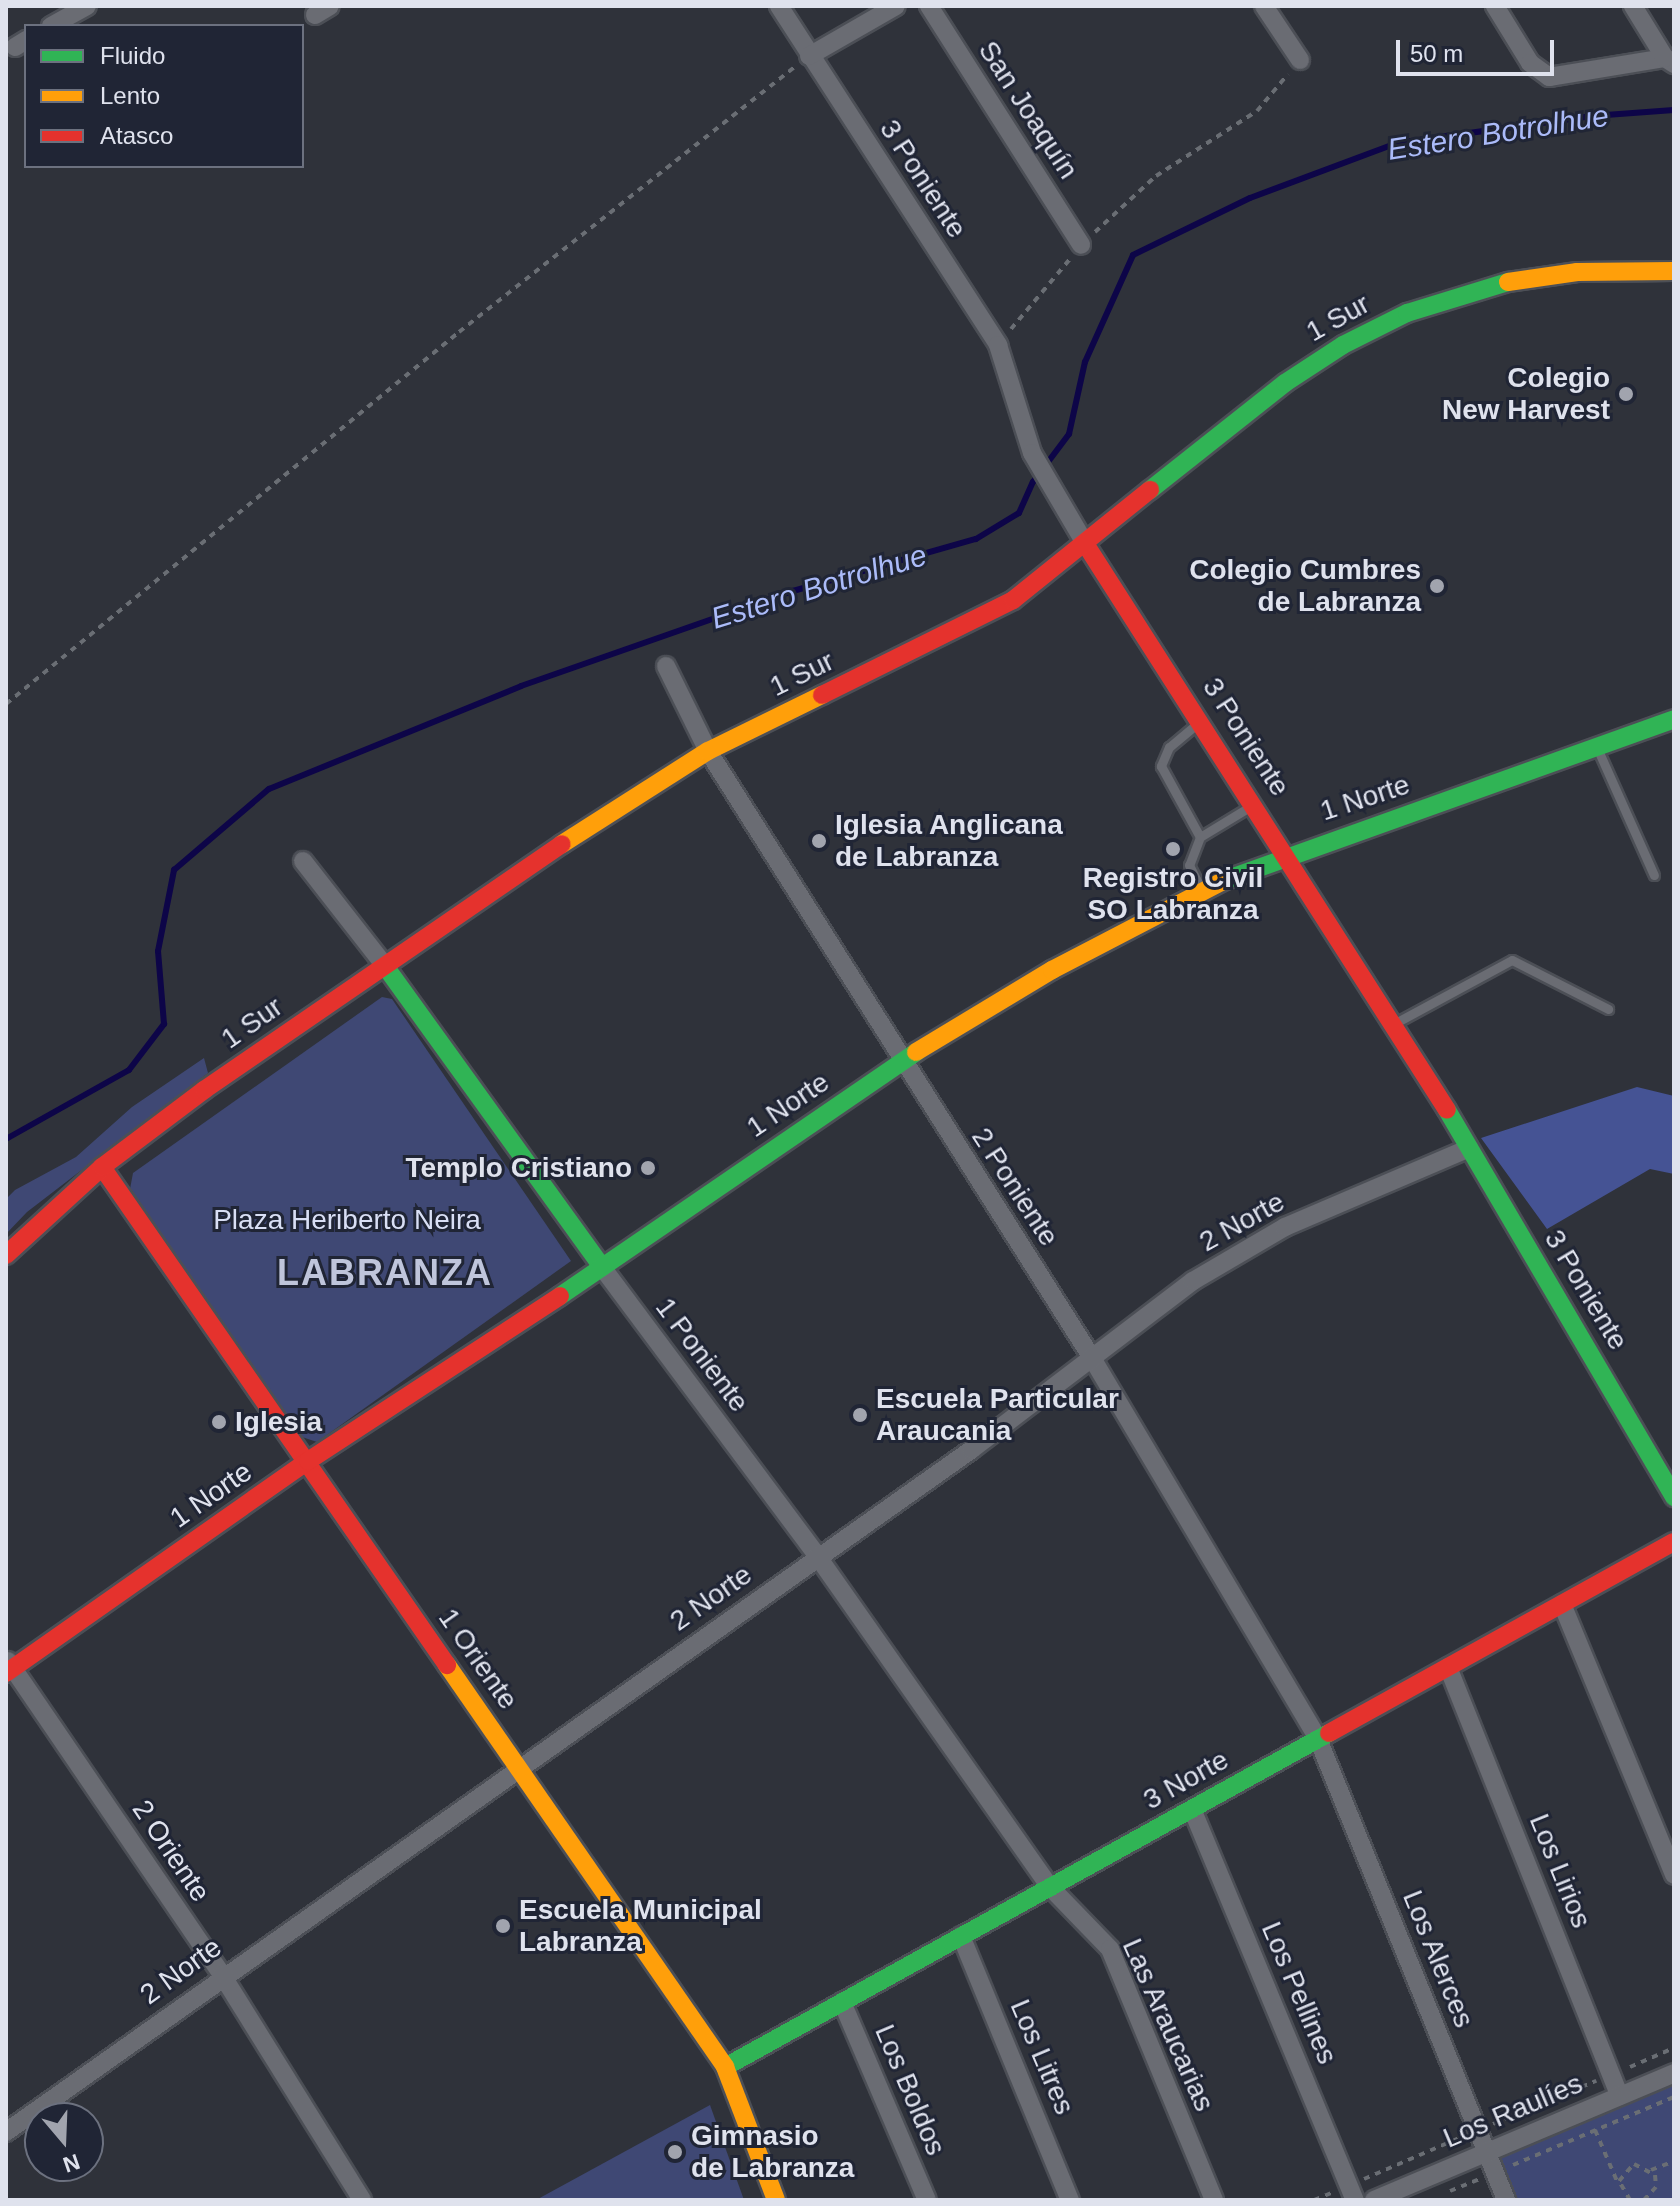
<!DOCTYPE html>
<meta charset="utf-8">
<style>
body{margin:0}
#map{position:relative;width:1680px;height:2206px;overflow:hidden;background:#2f323a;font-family:Helvetica,sans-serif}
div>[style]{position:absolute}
.green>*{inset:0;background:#3f4874}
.forest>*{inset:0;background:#455394}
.stream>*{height:6px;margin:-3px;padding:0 3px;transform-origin:3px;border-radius:3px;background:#0d0548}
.path>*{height:4px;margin-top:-2px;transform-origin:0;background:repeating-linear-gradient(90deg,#6a6e74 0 6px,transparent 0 12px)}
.roads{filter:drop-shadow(2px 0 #4c4f56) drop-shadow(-2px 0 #4c4f56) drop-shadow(0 2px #4c4f56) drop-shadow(0 -2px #4c4f56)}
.lane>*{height:9px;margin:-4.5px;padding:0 4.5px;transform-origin:4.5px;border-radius:4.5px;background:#6a6c73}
.street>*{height:18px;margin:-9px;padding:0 9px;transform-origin:9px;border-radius:9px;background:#6a6c73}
.fast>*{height:18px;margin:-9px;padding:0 9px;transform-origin:9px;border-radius:9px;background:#30b455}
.slow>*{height:18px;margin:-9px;padding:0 9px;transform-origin:9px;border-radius:9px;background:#ff9f0a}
.jam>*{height:18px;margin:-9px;padding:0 9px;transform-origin:9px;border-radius:9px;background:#e5322d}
.dots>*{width:22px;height:22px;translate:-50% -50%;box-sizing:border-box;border:4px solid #202535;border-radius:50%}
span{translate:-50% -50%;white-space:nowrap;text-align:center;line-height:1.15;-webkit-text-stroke:6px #202535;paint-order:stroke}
.street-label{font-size:28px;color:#dfe2ed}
.poi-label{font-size:28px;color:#dfe2ed;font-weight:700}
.right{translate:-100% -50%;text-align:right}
.left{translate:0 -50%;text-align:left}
.park-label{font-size:28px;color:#d9dff5}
.water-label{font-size:30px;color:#abbbf9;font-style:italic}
.district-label{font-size:36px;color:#bfc5db;font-weight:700;letter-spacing:2px}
.frame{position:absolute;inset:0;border:8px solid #dfe2ed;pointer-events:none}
.legend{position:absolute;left:24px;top:24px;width:280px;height:144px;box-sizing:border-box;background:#202535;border:2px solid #6c717f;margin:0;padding:10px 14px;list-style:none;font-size:24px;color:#dfe2ed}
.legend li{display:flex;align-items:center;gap:16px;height:40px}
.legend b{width:40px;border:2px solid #6c717f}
.north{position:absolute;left:24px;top:2102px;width:80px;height:80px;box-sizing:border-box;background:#202535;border:2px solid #6c717f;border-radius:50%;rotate:161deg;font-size:22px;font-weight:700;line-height:32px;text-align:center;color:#dfe2ed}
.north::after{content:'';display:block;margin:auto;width:28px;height:36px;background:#a1a4ae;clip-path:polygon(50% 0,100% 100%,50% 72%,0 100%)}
.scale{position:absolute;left:1396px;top:40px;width:158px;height:36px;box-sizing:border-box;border:4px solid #dfe2ed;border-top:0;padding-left:10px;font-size:24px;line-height:28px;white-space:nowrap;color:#dfe2ed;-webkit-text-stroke:6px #202535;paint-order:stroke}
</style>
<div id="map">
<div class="green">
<div style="clip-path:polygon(382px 997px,392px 999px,571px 1261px,317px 1442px,299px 1436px,130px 1189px,133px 1173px)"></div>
<div style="clip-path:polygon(204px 1058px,208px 1073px,27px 1212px,6px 1234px,6px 1199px,15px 1190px,76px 1157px,132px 1107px)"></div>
<div style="clip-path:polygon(1674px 2085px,1674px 2200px,1518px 2200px,1500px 2158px)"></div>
<div style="clip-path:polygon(710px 2105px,744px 2200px,536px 2200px)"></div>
</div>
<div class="forest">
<div style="clip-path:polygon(1637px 1087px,1674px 1096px,1674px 1174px,1650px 1169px,1547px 1229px,1481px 1138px)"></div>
</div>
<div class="stream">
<div style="left:6px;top:1139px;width:141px;rotate:-29.3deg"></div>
<div style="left:129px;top:1070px;width:58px;rotate:-52.7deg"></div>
<div style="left:164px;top:1024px;width:73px;rotate:-94.7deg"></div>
<div style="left:158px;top:951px;width:83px;rotate:-78.8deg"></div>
<div style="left:174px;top:870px;width:125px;rotate:-40.5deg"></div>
<div style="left:269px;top:789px;width:272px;rotate:-22.2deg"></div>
<div style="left:521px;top:686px;width:288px;rotate:-19.3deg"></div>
<div style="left:793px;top:591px;width:190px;rotate:-15.9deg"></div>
<div style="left:976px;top:539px;width:50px;rotate:-31.2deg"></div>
<div style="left:1019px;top:513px;width:34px;rotate:-66deg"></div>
<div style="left:1033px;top:482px;width:60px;rotate:-53.1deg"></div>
<div style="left:1069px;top:434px;width:74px;rotate:-77.5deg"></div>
<div style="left:1085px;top:362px;width:117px;rotate:-65.8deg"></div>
<div style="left:1133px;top:255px;width:130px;rotate:-26deg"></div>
<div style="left:1250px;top:198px;width:157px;rotate:-20.5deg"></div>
<div style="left:1397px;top:143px;width:197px;rotate:-7.9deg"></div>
<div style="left:1592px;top:116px;width:82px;rotate:-4.2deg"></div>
</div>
<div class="path">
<div style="left:1095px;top:232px;width:83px;rotate:-42.6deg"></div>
<div style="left:1156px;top:176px;width:120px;rotate:-32.8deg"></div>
<div style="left:1257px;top:111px;width:48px;rotate:-50deg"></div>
<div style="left:1011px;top:329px;width:92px;rotate:-49.9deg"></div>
<div style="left:6px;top:704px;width:586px;rotate:-39.39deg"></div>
<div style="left:459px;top:332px;width:428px;rotate:-38.3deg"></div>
<div style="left:1630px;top:2067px;width:48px;rotate:-23.4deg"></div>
<div style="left:1493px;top:2124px;width:112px;rotate:-22.7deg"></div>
<div style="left:1595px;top:2130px;width:56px;rotate:66.7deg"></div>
<div style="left:1513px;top:2165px;width:175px;rotate:-22.9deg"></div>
<div style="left:1651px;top:2170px;width:25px;rotate:-21deg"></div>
<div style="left:1364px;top:2179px;width:103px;rotate:-23.3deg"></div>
<div style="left:1450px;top:2191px;width:31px;rotate:-22deg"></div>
<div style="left:1314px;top:2200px;width:22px;rotate:-22deg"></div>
<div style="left:1630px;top:2200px;width:22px;rotate:-120deg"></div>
<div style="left:1619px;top:2181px;width:23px;rotate:-49deg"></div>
<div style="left:1634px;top:2164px;width:24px;rotate:28deg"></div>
<div style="left:1655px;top:2175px;width:12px;rotate:85deg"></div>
<div style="left:1656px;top:2187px;width:18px;rotate:133deg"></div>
</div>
<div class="roads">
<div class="lane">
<div style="left:1198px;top:723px;width:38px;rotate:140deg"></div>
<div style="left:1169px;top:747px;width:21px;rotate:113deg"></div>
<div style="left:1161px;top:766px;width:81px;rotate:61.2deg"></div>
<div style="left:1200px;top:837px;width:30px;rotate:111deg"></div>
<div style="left:1189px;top:865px;width:25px;rotate:63deg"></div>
<div style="left:1598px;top:750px;width:137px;rotate:65.9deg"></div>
<div style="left:1200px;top:837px;width:60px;rotate:-31.3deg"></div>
<div style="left:1399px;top:1021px;width:128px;rotate:-28.4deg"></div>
<div style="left:1512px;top:960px;width:108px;rotate:27deg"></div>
</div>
<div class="street">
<div style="left:779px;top:6px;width:404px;rotate:57.1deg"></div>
<div style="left:998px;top:345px;width:113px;rotate:72.5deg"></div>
<div style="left:1032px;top:453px;width:107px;rotate:59.6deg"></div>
<div style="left:929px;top:6px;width:283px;rotate:57.5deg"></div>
<div style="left:1264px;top:6px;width:65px;rotate:56.3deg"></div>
<div style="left:1495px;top:6px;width:67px;rotate:58.4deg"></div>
<div style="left:1530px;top:63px;width:24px;rotate:36deg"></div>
<div style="left:1549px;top:77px;width:118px;rotate:-9.3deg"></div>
<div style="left:1665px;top:58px;width:11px;rotate:34deg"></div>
<div style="left:1633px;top:6px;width:61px;rotate:58.4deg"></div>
<div style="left:315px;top:15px;width:17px;rotate:-31deg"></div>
<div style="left:51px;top:26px;width:41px;rotate:-29.1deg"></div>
<div style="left:15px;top:47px;width:13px;rotate:-32deg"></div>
<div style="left:809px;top:56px;width:100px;rotate:-29.9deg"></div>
<div style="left:666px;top:666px;width:95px;rotate:63.7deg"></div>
<div style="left:708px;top:751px;width:718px;rotate:57.68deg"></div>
<div style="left:1092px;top:1358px;width:443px;rotate:59.3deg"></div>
<div style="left:1318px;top:1739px;width:498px;rotate:67.8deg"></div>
<div style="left:303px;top:861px;width:133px;rotate:52deg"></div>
<div style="left:602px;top:1267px;width:362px;rotate:53.3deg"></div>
<div style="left:818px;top:1557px;width:403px;rotate:54.9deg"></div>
<div style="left:1050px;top:1887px;width:86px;rotate:45.9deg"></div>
<div style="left:1110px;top:1949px;width:272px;rotate:67.5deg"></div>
<div style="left:1562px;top:1604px;width:293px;rotate:67.5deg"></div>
<div style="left:8px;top:1661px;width:380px;rotate:55.7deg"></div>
<div style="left:222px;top:1975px;width:265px;rotate:58.1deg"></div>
<div style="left:1448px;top:1667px;width:462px;rotate:68.2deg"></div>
<div style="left:1192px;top:1809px;width:424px;rotate:67.4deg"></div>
<div style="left:961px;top:1936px;width:286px;rotate:67.6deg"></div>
<div style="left:842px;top:2002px;width:215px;rotate:66.8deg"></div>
<div style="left:6px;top:2132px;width:1182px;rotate:-35.25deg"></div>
<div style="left:971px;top:1450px;width:279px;rotate:-37.3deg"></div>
<div style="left:1193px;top:1281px;width:107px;rotate:-30.4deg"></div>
<div style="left:1285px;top:1227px;width:200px;rotate:-23.2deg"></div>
<div style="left:1374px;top:2200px;width:326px;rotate:-22.9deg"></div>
</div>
<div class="fast">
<div style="left:1150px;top:490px;width:172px;rotate:-38.4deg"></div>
<div style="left:1285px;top:383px;width:69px;rotate:-33.2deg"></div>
<div style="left:1343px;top:345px;width:72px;rotate:-26.6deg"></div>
<div style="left:1407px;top:313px;width:106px;rotate:-17.1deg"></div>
<div style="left:1225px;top:880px;width:477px;rotate:-19.7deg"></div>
<div style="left:385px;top:966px;width:371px;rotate:54.2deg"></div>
<div style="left:1447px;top:1110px;width:449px;rotate:59.6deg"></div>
<div style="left:560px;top:1296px;width:432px;rotate:-34.4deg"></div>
<div style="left:725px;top:2067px;width:690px;rotate:-28.94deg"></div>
</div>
<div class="slow">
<div style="left:1508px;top:282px;width:70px;rotate:-8.2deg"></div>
<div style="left:1577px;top:272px;width:97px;rotate:-0.6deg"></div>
<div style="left:562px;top:844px;width:173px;rotate:-32.5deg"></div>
<div style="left:708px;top:751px;width:127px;rotate:-26.2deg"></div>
<div style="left:916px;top:1052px;width:159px;rotate:-31.1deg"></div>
<div style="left:1052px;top:970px;width:195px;rotate:-27.5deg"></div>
<div style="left:447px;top:1665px;width:489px;rotate:55.3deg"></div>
<div style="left:725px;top:2067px;width:142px;rotate:69deg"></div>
</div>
<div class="jam">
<div style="left:1086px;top:545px;width:670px;rotate:57.42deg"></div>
<div style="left:822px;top:695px;width:213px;rotate:-26.4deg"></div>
<div style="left:1013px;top:600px;width:176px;rotate:-38.8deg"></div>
<div style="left:102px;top:1167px;width:606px;rotate:55.29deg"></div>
<div style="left:6px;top:1255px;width:130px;rotate:-42.5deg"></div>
<div style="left:102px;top:1167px;width:128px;rotate:-37deg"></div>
<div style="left:204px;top:1090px;width:434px;rotate:-34.5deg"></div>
<div style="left:6px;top:1673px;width:369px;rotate:-35.1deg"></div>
<div style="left:308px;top:1461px;width:301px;rotate:-33.2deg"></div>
<div style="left:1329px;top:1733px;width:394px;rotate:-29deg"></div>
</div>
</div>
<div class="dots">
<div style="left:1626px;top:394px;background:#a1a4ae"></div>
<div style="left:1437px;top:586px;background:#a1a4ae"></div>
<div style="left:819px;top:841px;background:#a1a4ae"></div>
<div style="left:1173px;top:849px;background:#a1a4ae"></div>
<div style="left:648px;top:1168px;background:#a1a4ae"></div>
<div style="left:860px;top:1415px;background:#a1a4ae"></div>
<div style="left:219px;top:1422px;background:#a1a4ae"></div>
<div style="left:503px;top:1926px;background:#a1a4ae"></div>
<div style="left:675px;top:2152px;background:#a1a4ae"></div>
</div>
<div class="street-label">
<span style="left:1028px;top:110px;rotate:57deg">San Joaquín</span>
<span style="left:923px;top:179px;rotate:57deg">3 Poniente</span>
<span style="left:1338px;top:318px;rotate:-29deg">1 Sur</span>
<span style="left:802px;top:674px;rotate:-26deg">1 Sur</span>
<span style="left:1246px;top:737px;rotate:57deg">3 Poniente</span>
<span style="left:1365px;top:798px;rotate:-18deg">1 Norte</span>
<span style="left:252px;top:1023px;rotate:-35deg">1 Sur</span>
<span style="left:788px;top:1105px;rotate:-34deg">1 Norte</span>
<span style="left:1015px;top:1187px;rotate:57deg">2 Poniente</span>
<span style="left:1242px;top:1222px;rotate:-29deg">2 Norte</span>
<span style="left:1586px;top:1290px;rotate:59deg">3 Poniente</span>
<span style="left:702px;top:1355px;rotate:53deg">1 Poniente</span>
<span style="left:211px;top:1495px;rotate:-35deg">1 Norte</span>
<span style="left:711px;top:1598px;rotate:-35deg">2 Norte</span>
<span style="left:478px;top:1659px;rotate:55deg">1 Oriente</span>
<span style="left:1186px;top:1780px;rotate:-29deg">3 Norte</span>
<span style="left:171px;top:1851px;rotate:56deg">2 Oriente</span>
<span style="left:1560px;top:1871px;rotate:68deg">Los Lirios</span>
<span style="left:1438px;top:1959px;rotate:68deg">Los Alerces</span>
<span style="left:181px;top:1971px;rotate:-36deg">2 Norte</span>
<span style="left:1299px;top:1993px;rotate:67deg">Los Pellines</span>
<span style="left:1168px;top:2025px;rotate:66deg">Las Araucarias</span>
<span style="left:1042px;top:2057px;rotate:67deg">Los Litres</span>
<span style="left:910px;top:2090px;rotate:67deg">Los Boldos</span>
<span style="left:1513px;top:2111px;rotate:-23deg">Los Raulíes</span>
</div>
<div class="poi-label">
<span class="right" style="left:1610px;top:394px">Colegio<br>New Harvest</span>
<span class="right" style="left:1421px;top:586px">Colegio Cumbres<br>de Labranza</span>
<span class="left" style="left:835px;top:841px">Iglesia Anglicana<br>de Labranza</span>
<span style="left:1173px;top:894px">Registro Civil<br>SO Labranza</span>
<span class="right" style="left:632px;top:1168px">Templo Cristiano</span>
<span class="left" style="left:876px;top:1415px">Escuela Particular<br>Araucania</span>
<span class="left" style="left:235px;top:1422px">Iglesia</span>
<span class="left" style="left:519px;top:1926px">Escuela Municipal<br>Labranza</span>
<span class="left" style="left:691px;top:2152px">Gimnasio<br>de Labranza</span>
</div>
<div class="park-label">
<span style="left:347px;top:1220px">Plaza Heriberto Neira</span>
</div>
<div class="water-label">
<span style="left:1498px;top:133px;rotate:-9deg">Estero Botrolhue</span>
<span style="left:819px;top:587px;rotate:-17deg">Estero Botrolhue</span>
</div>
<div class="district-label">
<span style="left:385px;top:1273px">LABRANZA</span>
</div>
<div class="frame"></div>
<ul class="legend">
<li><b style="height:10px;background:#30b455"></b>Fluido</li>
<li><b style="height:10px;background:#ff9f0a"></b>Lento</li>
<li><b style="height:10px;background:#e5322d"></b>Atasco</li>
</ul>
<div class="north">N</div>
<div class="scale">50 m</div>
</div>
